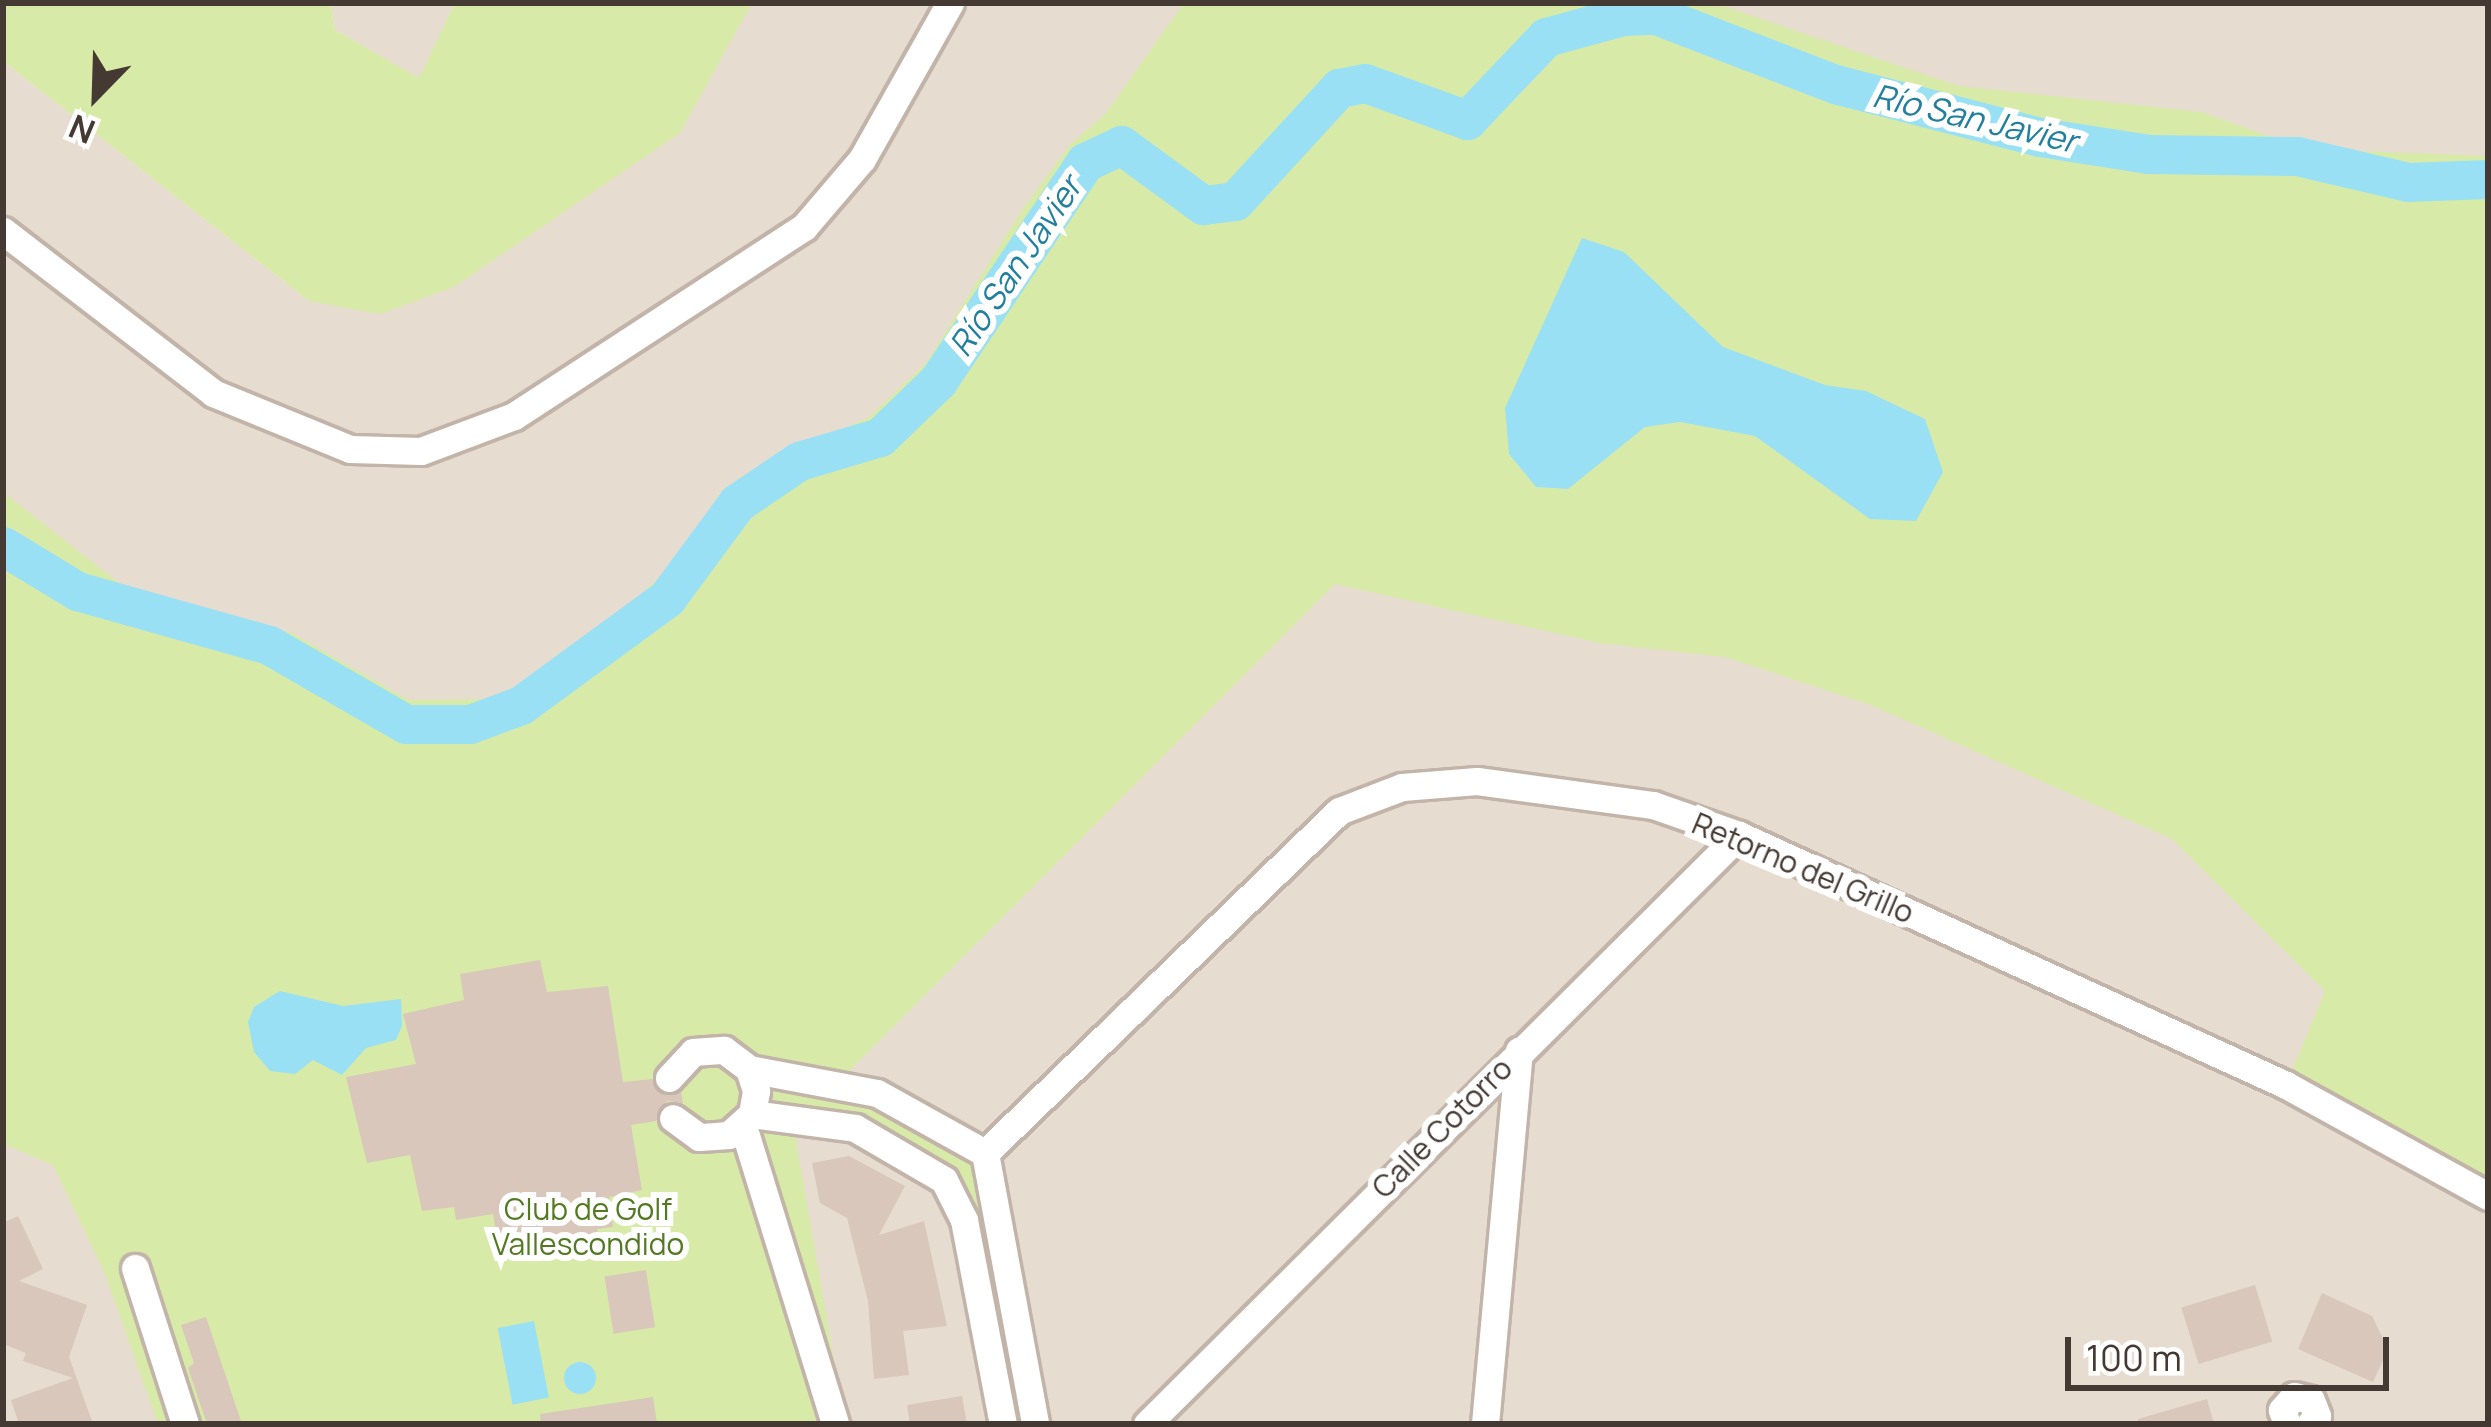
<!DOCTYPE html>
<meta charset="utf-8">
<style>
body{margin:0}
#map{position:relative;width:2491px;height:1427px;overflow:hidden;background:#f3ebe3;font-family:Manrope,sans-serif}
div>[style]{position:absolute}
.residential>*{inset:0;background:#e7dcd0}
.green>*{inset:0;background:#d8eaa8}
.water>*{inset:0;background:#99e0f5;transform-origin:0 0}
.round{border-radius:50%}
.river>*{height:39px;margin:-19.5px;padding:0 19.5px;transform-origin:19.5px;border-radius:19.5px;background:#99e0f5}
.building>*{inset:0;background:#d8c7ba;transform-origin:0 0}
.roads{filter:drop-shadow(3px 0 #c2b4a8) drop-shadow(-3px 0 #c2b4a8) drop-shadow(0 3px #c2b4a8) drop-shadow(0 -3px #c2b4a8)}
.minor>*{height:27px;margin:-13.5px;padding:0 13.5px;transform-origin:13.5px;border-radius:13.5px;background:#fff}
span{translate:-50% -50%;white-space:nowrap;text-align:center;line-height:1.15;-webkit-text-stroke:12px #fff;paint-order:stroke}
.street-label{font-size:30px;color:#453a33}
.park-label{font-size:30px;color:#537a23}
.water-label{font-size:33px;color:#22809e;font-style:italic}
.frame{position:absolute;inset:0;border:6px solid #453a33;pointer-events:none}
.north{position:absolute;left:36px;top:36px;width:120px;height:120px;-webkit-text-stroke:9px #fff;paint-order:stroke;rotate:203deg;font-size:33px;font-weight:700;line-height:48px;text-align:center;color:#453a33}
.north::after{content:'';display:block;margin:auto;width:42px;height:54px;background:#453a33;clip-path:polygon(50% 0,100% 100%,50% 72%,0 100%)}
.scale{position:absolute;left:2065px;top:1337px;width:324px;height:54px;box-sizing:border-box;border:6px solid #453a33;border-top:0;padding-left:15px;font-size:36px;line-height:42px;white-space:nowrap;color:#453a33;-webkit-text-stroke:9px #fff;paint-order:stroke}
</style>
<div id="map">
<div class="residential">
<div style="clip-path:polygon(331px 3px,455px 3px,420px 79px,334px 29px)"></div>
<div style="clip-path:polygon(752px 3px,2488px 3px,2488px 1424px,3px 1424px,3px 61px,309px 301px)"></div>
</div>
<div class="green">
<div style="clip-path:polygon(3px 3px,331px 3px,334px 29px,419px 78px,455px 3px,752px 3px,680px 133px,454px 287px,380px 314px,309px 301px,3px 61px)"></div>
<div style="clip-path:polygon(1184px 3px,1714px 3px,1959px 86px,2201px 112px,2306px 149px,2488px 156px,2488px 1196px,2286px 1085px,2325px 991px,2172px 839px,1871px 705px,1725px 657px,1600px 643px,1335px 584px,839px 1081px,985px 1153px,1035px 1424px,1003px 1424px,944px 1180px,855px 1128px,794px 1129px,845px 1424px,158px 1424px,105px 1274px,53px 1165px,3px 1144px,3px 492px,127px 589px,292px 633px,409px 700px,496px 699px,592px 638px,660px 577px,750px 473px,869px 417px,926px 363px,1024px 207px,1070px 145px,1106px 113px)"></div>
</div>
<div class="water">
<div style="clip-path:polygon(1582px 238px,1624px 252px,1723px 347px,1825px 385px,1866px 391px,1925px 419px,1943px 472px,1916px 521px,1870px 519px,1755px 436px,1680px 422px,1645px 427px,1568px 489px,1536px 487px,1509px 454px,1505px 408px)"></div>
<div style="clip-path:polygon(280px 991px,343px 1006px,401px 999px,402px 1026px,396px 1040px,366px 1048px,342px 1075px,313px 1060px,295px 1074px,270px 1071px,254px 1052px,248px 1022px,254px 1007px)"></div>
<div style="left:534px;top:1321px;width:78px;height:37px;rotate:79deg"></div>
<div class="round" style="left:564px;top:1362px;width:32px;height:32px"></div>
</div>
<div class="river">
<div style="left:3px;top:546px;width:87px;rotate:31.3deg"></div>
<div style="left:77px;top:591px;width:199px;rotate:15.7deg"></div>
<div style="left:269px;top:645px;width:158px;rotate:30deg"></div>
<div style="left:406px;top:724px;width:64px"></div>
<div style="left:470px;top:724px;width:54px;rotate:-20.4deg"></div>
<div style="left:521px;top:705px;width:181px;rotate:-36.2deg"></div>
<div style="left:667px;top:598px;width:118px;rotate:-53.6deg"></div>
<div style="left:737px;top:503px;width:75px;rotate:-34.1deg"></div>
<div style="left:799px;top:461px;width:84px;rotate:-16.5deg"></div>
<div style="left:880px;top:437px;width:81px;rotate:-44deg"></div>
<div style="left:938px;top:381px;width:264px;rotate:-56.1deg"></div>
<div style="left:1085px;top:162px;width:40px;rotate:-25deg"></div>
<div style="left:1121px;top:145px;width:102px;rotate:36.2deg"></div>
<div style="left:1203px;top:205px;width:32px;rotate:-7deg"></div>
<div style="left:1235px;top:201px;width:154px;rotate:-47.4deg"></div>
<div style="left:1339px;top:88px;width:26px;rotate:-11deg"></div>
<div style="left:1365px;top:83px;width:109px;rotate:19.9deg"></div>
<div style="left:1467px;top:120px;width:115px;rotate:-46.4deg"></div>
<div style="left:1546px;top:37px;width:80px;rotate:-15.3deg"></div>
<div style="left:1623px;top:16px;width:33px;rotate:-2deg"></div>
<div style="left:1656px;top:15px;width:192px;rotate:21.1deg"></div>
<div style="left:1835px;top:84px;width:212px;rotate:14.5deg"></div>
<div style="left:2040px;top:137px;width:109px;rotate:8.9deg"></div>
<div style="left:2148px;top:154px;width:149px;rotate:0.8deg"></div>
<div style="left:2297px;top:156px;width:114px;rotate:13.2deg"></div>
<div style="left:2408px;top:182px;width:80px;rotate:-2.1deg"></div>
</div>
<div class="building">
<div style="clip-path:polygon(540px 960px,547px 992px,608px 986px,623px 1082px,652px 1079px,664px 1095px,681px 1091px,683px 1103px,667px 1101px,656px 1121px,631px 1125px,642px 1190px,609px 1197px,613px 1227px,597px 1229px,600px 1245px,517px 1260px,514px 1243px,498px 1246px,493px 1214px,456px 1220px,454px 1207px,422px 1211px,410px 1155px,367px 1163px,346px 1077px,416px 1064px,403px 1014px,464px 1000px,460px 974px)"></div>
<div style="clip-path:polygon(849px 1156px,905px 1186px,879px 1235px,924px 1221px,947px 1326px,903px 1331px,909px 1375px,874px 1379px,868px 1301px,847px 1218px,820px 1203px,812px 1163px)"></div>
<div style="clip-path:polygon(18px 1216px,43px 1269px,19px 1281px,87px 1305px,69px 1357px,93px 1424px,19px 1424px,11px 1400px,73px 1378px,23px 1361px,26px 1353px,3px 1344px,3px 1223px)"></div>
<div style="left:646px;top:1270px;width:58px;height:42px;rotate:81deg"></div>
<div style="left:2255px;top:1285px;width:59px;height:77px;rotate:73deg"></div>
<div style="clip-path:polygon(2322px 1293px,2372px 1316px,2388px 1349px,2373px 1382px,2298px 1349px)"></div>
<div style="clip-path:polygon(206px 1317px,242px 1424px,207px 1424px,188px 1368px,194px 1363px,181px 1325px)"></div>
<div style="clip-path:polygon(962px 1396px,967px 1424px,910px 1424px,907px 1405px)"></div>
<div style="clip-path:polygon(653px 1397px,657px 1424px,541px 1424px,540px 1414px)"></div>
<div style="clip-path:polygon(2207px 1399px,2214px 1424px,2139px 1424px,2138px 1419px)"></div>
</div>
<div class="roads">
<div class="minor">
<div style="left:3px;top:231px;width:265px;rotate:37.6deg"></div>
<div style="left:213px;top:393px;width:148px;rotate:22.2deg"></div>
<div style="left:350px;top:449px;width:71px;rotate:1.6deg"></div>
<div style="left:421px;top:451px;width:99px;rotate:-20.6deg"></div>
<div style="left:514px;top:416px;width:346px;rotate:-33.1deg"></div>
<div style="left:804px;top:227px;width:89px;rotate:-49.5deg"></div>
<div style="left:862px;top:159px;width:179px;rotate:-60.6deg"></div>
<div style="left:749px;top:1069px;width:130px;rotate:10.6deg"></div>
<div style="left:877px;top:1093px;width:124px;rotate:29.1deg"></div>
<div style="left:985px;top:1153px;width:276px;rotate:79.5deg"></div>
<div style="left:669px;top:1078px;width:35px;rotate:-47deg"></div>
<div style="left:693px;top:1052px;width:31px;rotate:-4deg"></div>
<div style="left:724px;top:1050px;width:31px;rotate:37deg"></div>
<div style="left:749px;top:1069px;width:23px;rotate:72deg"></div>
<div style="left:756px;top:1091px;width:23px;rotate:100deg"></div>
<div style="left:752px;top:1114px;width:31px;rotate:138deg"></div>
<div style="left:729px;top:1135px;width:30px;rotate:176deg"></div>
<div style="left:699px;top:1137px;width:32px;rotate:-144deg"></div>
<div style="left:752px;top:1114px;width:104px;rotate:7.7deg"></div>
<div style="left:855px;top:1128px;width:103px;rotate:30.3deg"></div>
<div style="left:944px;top:1180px;width:45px;rotate:63.4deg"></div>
<div style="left:964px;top:1220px;width:208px;rotate:79.2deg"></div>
<div style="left:743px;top:1126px;width:312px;rotate:72.8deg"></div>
<div style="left:985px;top:1153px;width:492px;rotate:-44deg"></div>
<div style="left:1339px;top:811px;width:67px;rotate:-20.9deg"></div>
<div style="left:1402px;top:787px;width:75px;rotate:-4.6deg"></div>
<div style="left:1477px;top:781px;width:178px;rotate:7.8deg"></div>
<div style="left:1653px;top:805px;width:91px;rotate:19.2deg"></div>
<div style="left:1739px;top:835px;width:601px;rotate:24.56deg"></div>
<div style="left:2286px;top:1085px;width:230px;rotate:28.8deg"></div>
<div style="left:135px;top:1268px;width:164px;rotate:72.2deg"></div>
<div style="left:1147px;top:1424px;width:835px;rotate:-44.85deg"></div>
<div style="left:1485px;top:1424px;width:375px;rotate:-84.8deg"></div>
<div style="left:2287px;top:1424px;width:15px;rotate:-110deg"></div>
<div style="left:2282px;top:1410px;width:18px;rotate:-49deg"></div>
<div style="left:2294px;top:1396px;width:17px;rotate:13deg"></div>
<div style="left:2311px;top:1400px;width:17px;rotate:69deg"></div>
<div style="left:2317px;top:1416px;width:11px;rotate:131deg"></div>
</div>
</div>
<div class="street-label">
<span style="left:1803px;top:868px;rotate:23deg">Retorno del Grillo</span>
<span style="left:1442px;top:1128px;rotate:-45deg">Calle Cotorro</span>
</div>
<div class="park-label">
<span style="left:588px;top:1226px">Club de Golf<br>Vallescondido</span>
</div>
<div class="water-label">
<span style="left:1975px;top:118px;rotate:13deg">Río San Javier</span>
<span style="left:1015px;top:266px;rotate:-56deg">Río San Javier</span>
</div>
<div class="frame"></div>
<div class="north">N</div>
<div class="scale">100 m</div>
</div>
